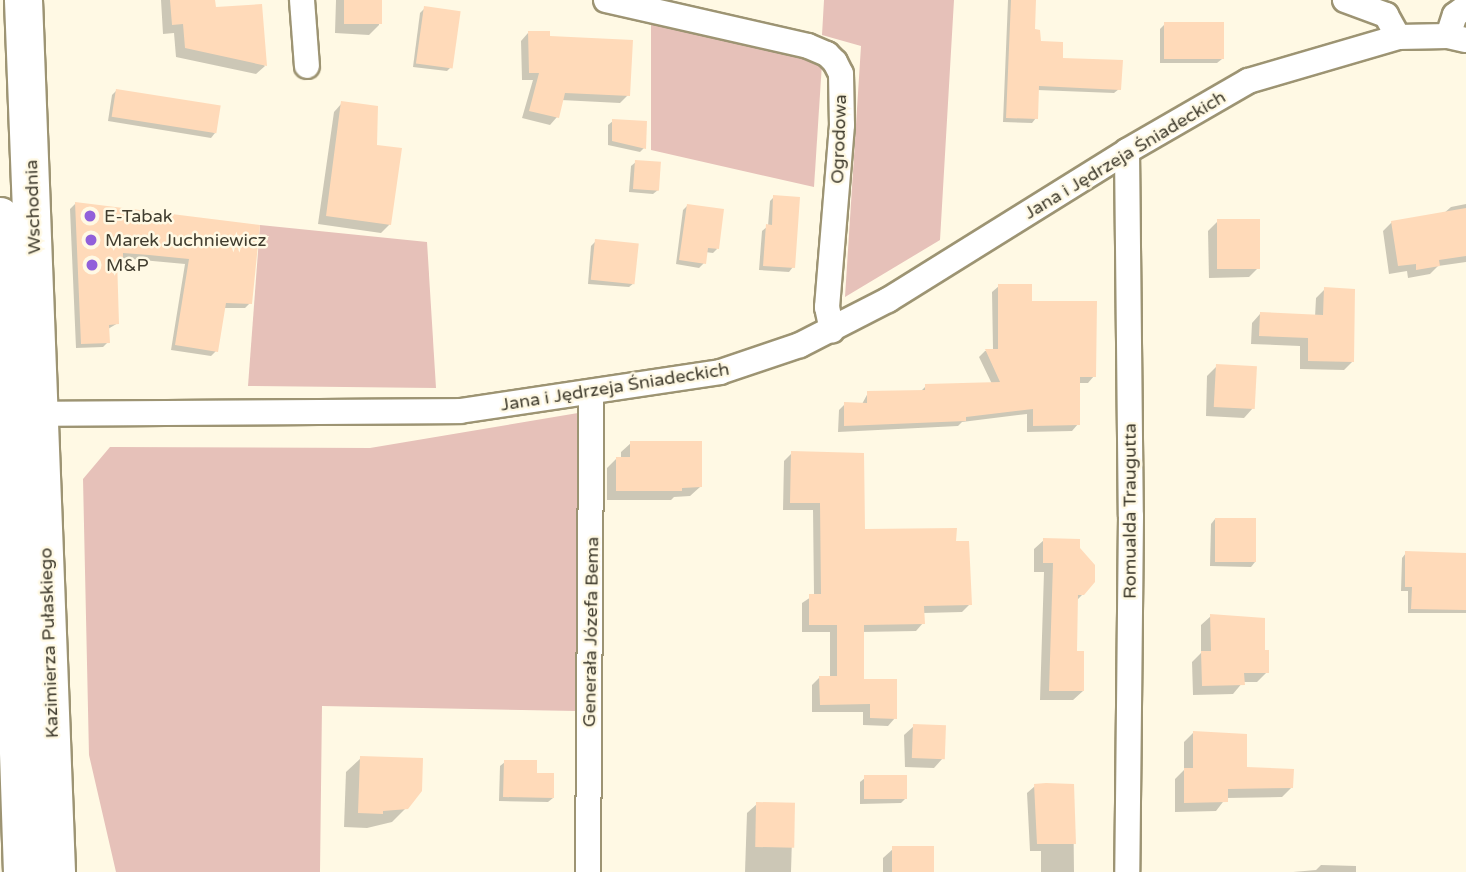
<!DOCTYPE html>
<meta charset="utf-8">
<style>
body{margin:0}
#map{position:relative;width:1466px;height:872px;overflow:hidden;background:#fff9e4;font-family:"Varela Round",sans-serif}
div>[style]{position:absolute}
.green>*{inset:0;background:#e6c1b9}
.shadow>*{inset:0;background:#0003}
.building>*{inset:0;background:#ffdab9;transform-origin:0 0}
.roads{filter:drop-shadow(2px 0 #9d9473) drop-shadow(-2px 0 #9d9473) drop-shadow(0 2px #9d9473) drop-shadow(0 -2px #9d9473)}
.street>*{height:24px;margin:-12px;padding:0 12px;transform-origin:12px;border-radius:12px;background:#fff}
.secondary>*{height:37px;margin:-18.5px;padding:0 18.5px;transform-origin:18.5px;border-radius:18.5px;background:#fff}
.dots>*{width:19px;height:19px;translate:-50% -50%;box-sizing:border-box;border:4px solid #fff9e4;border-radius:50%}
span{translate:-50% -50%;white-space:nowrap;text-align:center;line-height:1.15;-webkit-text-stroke:5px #fff9e4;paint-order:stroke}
.street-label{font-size:18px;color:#403c2e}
.poi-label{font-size:18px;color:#403c2e}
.left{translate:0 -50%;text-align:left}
</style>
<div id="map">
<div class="green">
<div style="clip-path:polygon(824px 0,954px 0,940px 240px,845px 297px,861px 46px,822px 35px)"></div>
<div style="clip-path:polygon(651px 24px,822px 63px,814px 187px,651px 150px)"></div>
<div style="clip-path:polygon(260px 225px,427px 242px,436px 388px,248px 386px)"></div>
<div style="clip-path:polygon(578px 413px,577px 711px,322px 706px,320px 872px,116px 872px,89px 755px,83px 479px,110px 447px,370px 448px)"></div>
</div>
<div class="shadow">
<div style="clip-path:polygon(161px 0,214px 0,214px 9px,265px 66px,256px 74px,176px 57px,174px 33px,163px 34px)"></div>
<div style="clip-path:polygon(336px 0,380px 0,379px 25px,369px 35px,335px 33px)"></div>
<div style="clip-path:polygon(1008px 0,1034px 0,1033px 31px,1039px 42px,1061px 59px,1119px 89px,1114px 93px,1037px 90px,1036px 118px,1032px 123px,1003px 122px)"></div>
<div style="clip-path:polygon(425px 8px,451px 67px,447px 71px,413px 67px,420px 13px)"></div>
<div style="clip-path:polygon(1165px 24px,1222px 59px,1217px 63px,1160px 63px,1160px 29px)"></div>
<div style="clip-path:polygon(528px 33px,549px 38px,628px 95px,620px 103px,561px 100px,557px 117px,550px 125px,522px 118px,533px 80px,522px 80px,521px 41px)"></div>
<div style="clip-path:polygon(116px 91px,215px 133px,211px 138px,108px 121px,112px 95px)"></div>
<div style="clip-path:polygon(342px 103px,375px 147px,390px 224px,381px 233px,318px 224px,334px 112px)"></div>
<div style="clip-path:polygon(613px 121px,644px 148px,640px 152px,608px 145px,608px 125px)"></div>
<div style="clip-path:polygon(636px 162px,658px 190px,653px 194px,629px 192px,631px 166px)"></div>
<div style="clip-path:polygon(774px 197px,793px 267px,789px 272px,759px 270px,762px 231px,768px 226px,770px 201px)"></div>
<div style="clip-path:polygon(76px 203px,258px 227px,250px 303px,245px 308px,223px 308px,216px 351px,211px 356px,171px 350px,185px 264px,120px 258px,116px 262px,118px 323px,108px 329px,108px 342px,103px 347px,76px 348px,70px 209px)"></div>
<div style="clip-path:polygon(1466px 204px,1466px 262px,1438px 266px,1430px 274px,1408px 278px,1407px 271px,1389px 274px,1383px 231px,1392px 222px,1443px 214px,1451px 207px)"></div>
<div style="clip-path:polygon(688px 205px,717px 249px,713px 253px,705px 252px,704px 263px,699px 268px,676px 264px,683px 210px)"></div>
<div style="clip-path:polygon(1218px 221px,1258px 268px,1249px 277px,1209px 278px,1208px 231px)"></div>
<div style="clip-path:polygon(596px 241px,634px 283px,629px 287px,588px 284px,591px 246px)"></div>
<div style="clip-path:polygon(999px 286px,1030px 303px,1094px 376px,1088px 383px,1078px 383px,1078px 424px,1072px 431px,1027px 432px,1027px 414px,962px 422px,958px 426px,838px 432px,839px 410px,845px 404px,862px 404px,868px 393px,920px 392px,926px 386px,992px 384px,979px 357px,985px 351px,993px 350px,992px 292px)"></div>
<div style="clip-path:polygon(1325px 289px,1353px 361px,1344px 370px,1300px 369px,1300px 346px,1251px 344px,1252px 323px,1260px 314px,1315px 317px,1316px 298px)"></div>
<div style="clip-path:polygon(1217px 366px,1253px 408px,1244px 418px,1206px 416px,1207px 376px)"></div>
<div style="clip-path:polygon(631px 443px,700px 487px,690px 496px,674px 497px,671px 500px,607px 500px,607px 468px,616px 459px,621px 459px,621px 452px)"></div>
<div style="clip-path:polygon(792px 453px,863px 530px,955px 543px,970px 604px,962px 612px,923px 613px,923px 623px,916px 631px,862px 632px,862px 681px,895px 718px,888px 726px,863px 725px,863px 712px,812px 712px,812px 685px,820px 677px,830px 677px,830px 632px,802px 632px,802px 603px,814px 595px,813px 510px,783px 510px,784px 461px)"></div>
<div style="clip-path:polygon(1215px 519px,1255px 562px,1251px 567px,1210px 566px,1211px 524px)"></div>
<div style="clip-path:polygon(1044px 540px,1083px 594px,1076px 601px,1075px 653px,1083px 691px,1073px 700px,1040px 700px,1044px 572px,1034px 572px,1034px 549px)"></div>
<div style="clip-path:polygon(1406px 553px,1466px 554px,1466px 613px,1408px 613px,1408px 591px,1401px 591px,1402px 558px)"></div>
<div style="clip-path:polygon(1211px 616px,1263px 652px,1267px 672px,1257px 682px,1243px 682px,1233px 694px,1193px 695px,1192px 662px,1201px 653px,1201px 625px)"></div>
<div style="clip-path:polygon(914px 726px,943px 758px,934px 768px,905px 767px,904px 735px)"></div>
<div style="clip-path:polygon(1193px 733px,1246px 769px,1292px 787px,1282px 797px,1226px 798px,1216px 811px,1175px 812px,1175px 779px,1184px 770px,1184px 742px)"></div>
<div style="clip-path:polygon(361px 758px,407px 807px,392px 822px,367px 828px,344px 827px,346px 772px)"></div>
<div style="clip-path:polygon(505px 762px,553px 798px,548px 802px,499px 801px,500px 766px)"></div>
<div style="clip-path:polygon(865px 778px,906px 798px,901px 803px,860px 804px,860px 782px)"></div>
<div style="clip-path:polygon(1035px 786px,1073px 786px,1074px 872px,1041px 872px,1041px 851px,1030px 851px,1027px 793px)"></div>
<div style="clip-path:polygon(757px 804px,793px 804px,791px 872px,745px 872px,747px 813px)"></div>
<div style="clip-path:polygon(893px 849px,932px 872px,883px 872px,883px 858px)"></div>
<div style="clip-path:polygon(1321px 865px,1356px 866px,1356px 872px,1293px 872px,1316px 870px)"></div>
</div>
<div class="building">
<div style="clip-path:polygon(170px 0,215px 0,216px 7px,262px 4px,267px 66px,185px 48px,183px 24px,172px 25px)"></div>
<div style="left:344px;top:0;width:38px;height:24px"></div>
<div style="clip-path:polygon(1011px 0,1036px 0,1035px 29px,1040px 30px,1041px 41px,1063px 42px,1063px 58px,1123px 60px,1121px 90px,1039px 86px,1038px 119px,1006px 118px)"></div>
<div style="left:424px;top:6px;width:37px;height:58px;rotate:8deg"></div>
<div style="left:1164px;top:22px;width:60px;height:37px"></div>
<div style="clip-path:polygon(528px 31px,550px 31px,550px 36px,633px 40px,630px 96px,565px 93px,559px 118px,529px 111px,539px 73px,529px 73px)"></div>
<div style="left:116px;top:89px;width:106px;height:28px;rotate:9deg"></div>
<div style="clip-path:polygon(341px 101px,378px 106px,377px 145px,402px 148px,391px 225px,326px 216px)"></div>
<div style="clip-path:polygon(612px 119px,647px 121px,646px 149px,612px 141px)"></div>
<div style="left:635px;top:160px;width:26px;height:29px;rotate:4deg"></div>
<div style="clip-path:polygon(773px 195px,800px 197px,795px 268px,763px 266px,766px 224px,772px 225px)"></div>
<div style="clip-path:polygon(75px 202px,260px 225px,252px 304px,226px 303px,218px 352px,175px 345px,189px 259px,149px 255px,123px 253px,123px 258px,117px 258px,119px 324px,109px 325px,110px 343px,81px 344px)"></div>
<div style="clip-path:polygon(687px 204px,724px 209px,719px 249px,708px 248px,706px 264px,679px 260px)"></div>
<div style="clip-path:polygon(1466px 208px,1466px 256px,1439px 260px,1440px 266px,1416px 270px,1416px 264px,1398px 266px,1391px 221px)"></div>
<div style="left:1217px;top:219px;width:43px;height:50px"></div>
<div style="left:595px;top:239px;width:44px;height:41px;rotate:6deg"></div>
<div style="clip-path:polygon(998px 284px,1032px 284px,1032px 301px,1097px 301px,1096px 377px,1080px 377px,1080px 425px,1033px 426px,1033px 409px,966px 417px,966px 421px,844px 426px,844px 402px,867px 403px,867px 391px,925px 390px,925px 384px,1000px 382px,985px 349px,998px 349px)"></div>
<div style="clip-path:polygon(1324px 287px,1355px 289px,1354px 362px,1308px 361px,1308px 338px,1259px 336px,1260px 312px,1323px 315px)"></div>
<div style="left:1216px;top:364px;width:41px;height:43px;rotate:3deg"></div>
<div style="clip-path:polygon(630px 441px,702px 441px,702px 487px,682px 488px,682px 491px,616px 491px,616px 457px,630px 457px)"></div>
<div style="clip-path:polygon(791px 451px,864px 453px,865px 529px,957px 528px,956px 541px,969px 541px,972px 605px,924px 606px,925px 624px,864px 625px,864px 679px,897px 679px,897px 719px,870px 718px,870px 704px,820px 705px,819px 676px,837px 676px,837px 625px,809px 625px,809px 594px,821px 594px,820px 503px,790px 503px)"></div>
<div style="left:1215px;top:518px;width:41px;height:44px"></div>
<div style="clip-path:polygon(1043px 538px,1080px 539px,1080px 548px,1095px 565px,1095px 582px,1084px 595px,1078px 595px,1077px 651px,1084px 651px,1084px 691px,1049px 691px,1053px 563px,1043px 563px)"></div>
<div style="clip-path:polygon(1405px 551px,1466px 553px,1466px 610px,1411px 609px,1412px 587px,1405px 587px)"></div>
<div style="clip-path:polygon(1210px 614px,1265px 618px,1265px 650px,1269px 650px,1269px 673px,1244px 673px,1245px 685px,1202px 686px,1201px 651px,1211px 651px)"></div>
<div style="left:913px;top:724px;width:33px;height:34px;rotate:2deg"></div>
<div style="clip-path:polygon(1193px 731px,1247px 734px,1247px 767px,1294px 769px,1293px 788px,1228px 789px,1228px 802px,1184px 803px,1184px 768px,1193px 768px)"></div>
<div style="clip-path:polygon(360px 756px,423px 758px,422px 791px,408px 809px,383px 811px,383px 814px,358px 813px)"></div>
<div style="clip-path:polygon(504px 760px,537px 760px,537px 773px,554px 773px,554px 798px,503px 797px)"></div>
<div style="left:907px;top:775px;width:24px;height:43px;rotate:90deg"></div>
<div style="clip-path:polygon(1046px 783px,1074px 784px,1076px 844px,1037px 844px,1034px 784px)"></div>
<div style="left:756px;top:802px;width:39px;height:45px;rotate:1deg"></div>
<div style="left:934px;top:846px;width:26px;height:42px;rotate:90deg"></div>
</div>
<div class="roads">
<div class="street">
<div style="left:302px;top:0;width:66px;rotate:85.7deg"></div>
<div style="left:606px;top:0;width:207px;rotate:12.8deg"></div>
<div style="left:808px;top:46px;width:21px;rotate:23deg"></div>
<div style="left:827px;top:54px;width:11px;rotate:45deg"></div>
<div style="left:835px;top:62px;width:13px;rotate:63deg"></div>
<div style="left:841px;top:74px;width:51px;rotate:88.9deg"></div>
<div style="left:842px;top:125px;width:183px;rotate:94.7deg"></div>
<div style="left:827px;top:307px;width:24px;rotate:78deg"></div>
<div style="left:1345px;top:0;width:44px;rotate:20.1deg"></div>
<div style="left:1386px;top:15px;width:25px;rotate:61deg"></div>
<div style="left:1448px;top:36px;width:22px;rotate:-72deg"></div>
<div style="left:1455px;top:15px;width:14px;rotate:-36deg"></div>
<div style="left:1127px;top:151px;width:365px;rotate:89.4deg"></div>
<div style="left:1131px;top:516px;width:356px;rotate:90.6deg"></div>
<div style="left:25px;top:414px;width:435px;rotate:-0.4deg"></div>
<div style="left:460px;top:411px;width:263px;rotate:-8.5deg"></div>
<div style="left:720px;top:372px;width:84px;rotate:-18.6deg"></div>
<div style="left:800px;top:345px;width:99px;rotate:-27.1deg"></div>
<div style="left:888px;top:300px;width:282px;rotate:-31.9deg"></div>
<div style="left:1127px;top:151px;width:140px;rotate:-30deg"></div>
<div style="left:1248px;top:81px;width:156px;rotate:-16.3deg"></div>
<div style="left:1398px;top:37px;width:50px;rotate:-1.1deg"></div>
<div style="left:1448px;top:36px;width:18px;rotate:13deg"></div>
<div style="left:588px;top:872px;width:480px;rotate:-89.6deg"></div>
</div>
<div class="secondary">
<div style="left:23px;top:0;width:873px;rotate:87.83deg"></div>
<div style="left:0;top:216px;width:656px;rotate:88.08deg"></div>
</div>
</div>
<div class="dots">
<div style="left:90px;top:216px;background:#9160da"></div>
<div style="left:91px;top:240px;background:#9160da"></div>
<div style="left:92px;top:265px;background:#9160da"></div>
</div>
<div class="street-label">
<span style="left:839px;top:139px;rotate:-88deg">Ogrodowa</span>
<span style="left:1125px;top:155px;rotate:-31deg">Jana i Jędrzeja Śniadeckich</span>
<span style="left:33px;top:207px;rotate:-92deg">Wschodnia</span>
<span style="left:615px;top:387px;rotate:-9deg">Jana i Jędrzeja Śniadeckich</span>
<span style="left:1130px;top:511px;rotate:-90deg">Romualda Traugutta</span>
<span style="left:591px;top:632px;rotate:-89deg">Generała Józefa Bema</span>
<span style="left:49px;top:643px;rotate:-92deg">Kazimierza Pułaskiego</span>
</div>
<div class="poi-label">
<span class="left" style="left:104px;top:216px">E-Tabak</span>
<span class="left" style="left:105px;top:240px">Marek Juchniewicz</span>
<span class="left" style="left:106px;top:265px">M&amp;P</span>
</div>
</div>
